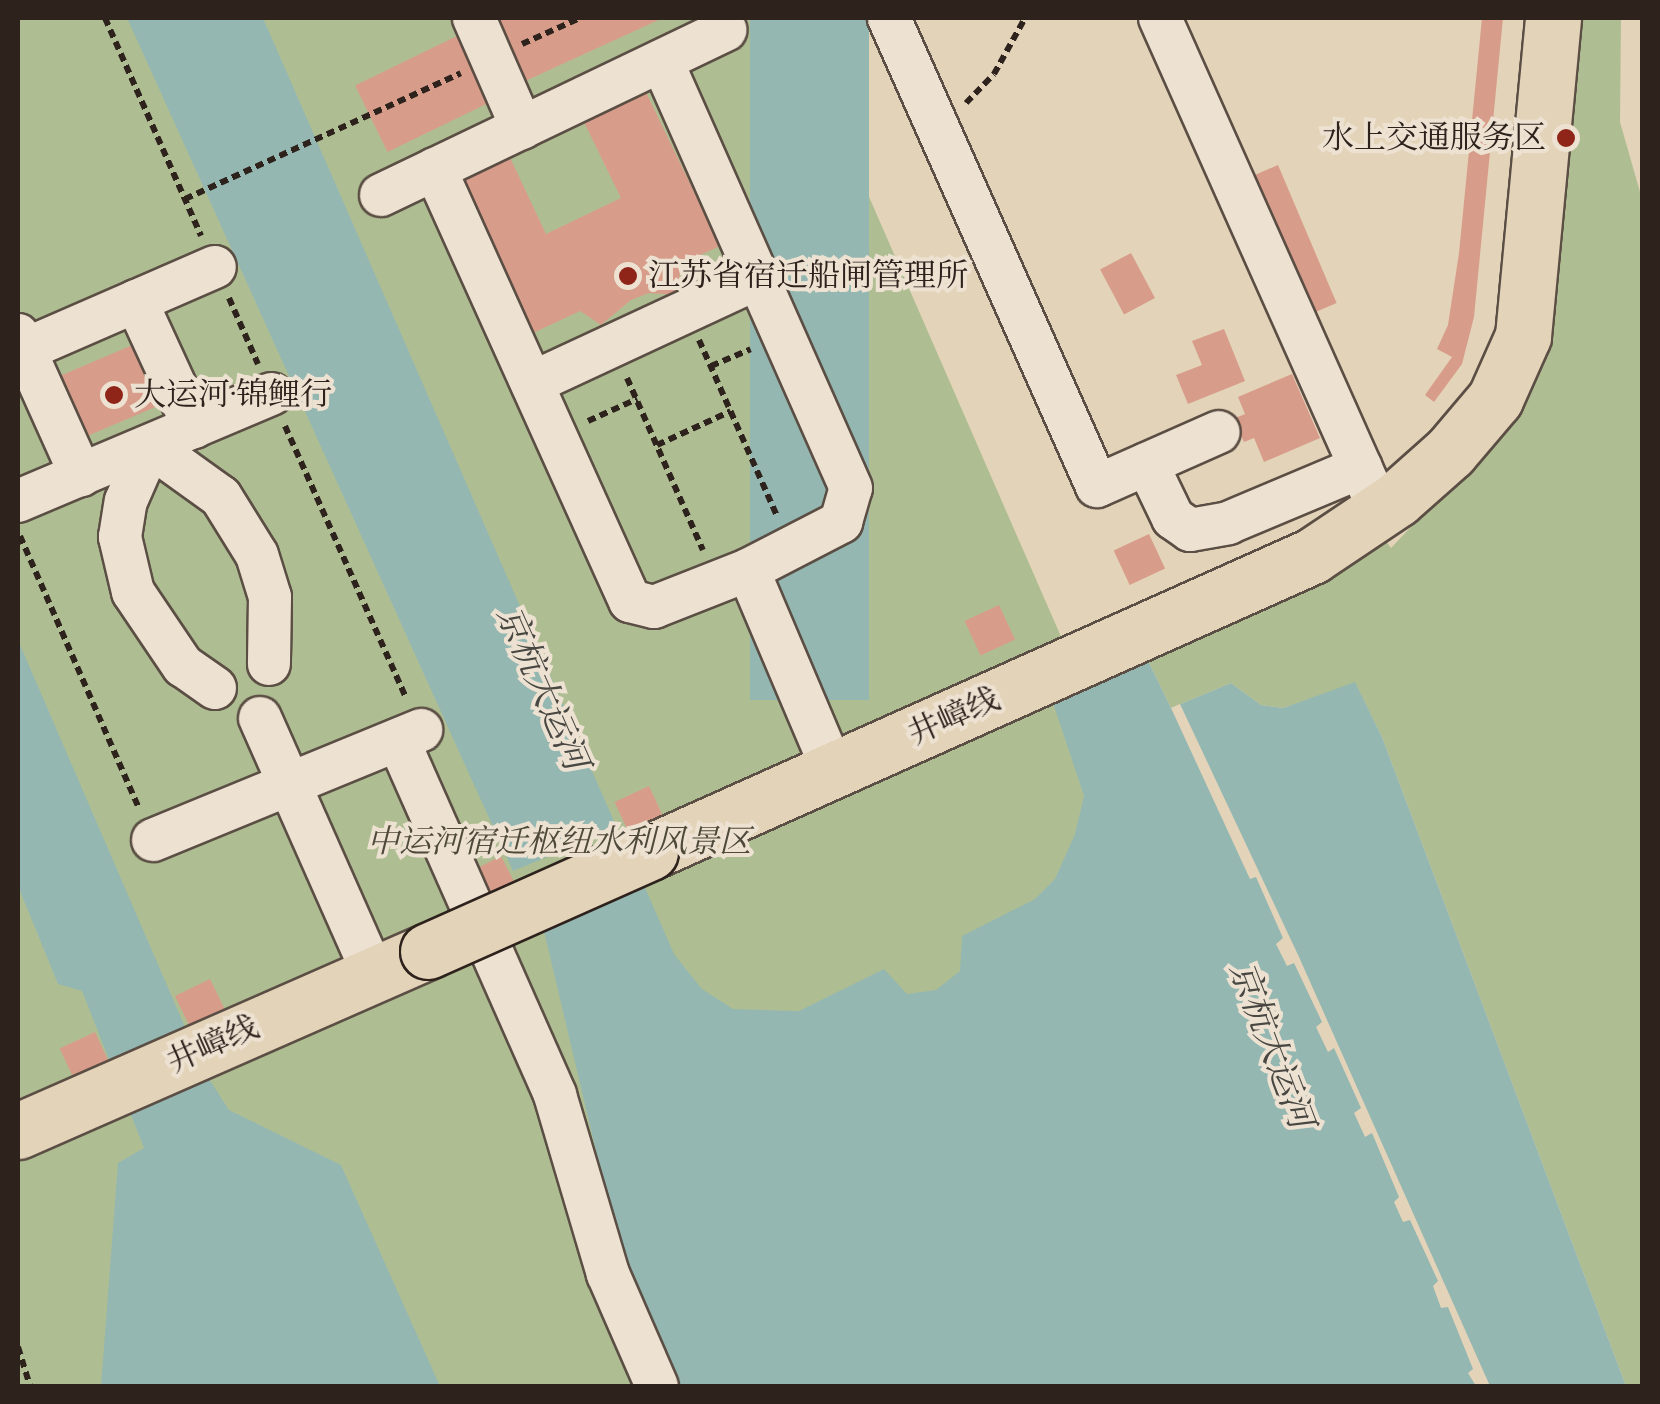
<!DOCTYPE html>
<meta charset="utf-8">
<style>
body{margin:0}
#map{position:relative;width:1660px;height:1404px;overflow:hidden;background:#e3d3b9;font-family:"IM FELL Double Pica","Noto Serif SC",serif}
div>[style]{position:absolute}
.green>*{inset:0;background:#afbe92}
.water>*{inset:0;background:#95b7b1;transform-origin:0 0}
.pier>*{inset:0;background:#e3d3b9}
.building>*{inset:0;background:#d89d8a;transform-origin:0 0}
.path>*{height:6px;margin-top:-3px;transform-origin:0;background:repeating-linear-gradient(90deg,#2e221d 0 8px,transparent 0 13px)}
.roads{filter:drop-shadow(2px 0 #5b4e44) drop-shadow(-2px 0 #5b4e44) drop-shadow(0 2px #5b4e44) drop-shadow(0 -2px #5b4e44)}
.minor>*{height:42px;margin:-21px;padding:0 21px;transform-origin:21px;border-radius:21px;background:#ede2d2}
.major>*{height:55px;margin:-27.5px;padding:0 27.5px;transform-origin:27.5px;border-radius:27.5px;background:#e3d3b9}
.bridges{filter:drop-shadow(2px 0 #2e221d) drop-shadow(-2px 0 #2e221d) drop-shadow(0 2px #2e221d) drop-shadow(0 -2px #2e221d)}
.major-bridge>*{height:55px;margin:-27.5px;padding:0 27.5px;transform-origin:27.5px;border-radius:27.5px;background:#e3d3b9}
.dots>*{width:28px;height:28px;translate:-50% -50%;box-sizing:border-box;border:5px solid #ede2d2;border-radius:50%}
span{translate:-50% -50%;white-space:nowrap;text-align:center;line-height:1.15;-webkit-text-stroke:8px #ede2d2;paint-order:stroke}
.poi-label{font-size:32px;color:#2e221d}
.right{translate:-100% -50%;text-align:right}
.left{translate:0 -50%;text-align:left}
.street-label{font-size:32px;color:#2e221d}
.park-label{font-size:32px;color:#4e493a;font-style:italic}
.water-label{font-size:35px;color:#484742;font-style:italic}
.frame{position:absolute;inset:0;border:20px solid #2e221d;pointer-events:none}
</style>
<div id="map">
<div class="green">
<div style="clip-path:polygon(18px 18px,791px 18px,1388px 1386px,18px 1386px)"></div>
<div style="clip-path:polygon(1572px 18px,1621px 18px,1620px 122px,1642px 199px,1642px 1386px,1626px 1386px,1382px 737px,1355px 683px,1283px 708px,1261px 705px,1231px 683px,1171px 708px,1142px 648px,1383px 537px,1391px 548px,1448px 488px,1490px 430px)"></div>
</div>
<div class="water">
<div style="clip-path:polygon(127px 18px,263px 18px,617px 828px,513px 871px)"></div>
<div style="left:750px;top:18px;width:119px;height:682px"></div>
<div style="clip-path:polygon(18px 640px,204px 1071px,229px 1110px,341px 1165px,440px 1386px,101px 1386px,118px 1163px,144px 1148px,82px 991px,58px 984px,18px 886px)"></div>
<div style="clip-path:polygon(1142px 648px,1171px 708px,1231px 683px,1261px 705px,1283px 708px,1355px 682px,1382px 737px,1626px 1386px,679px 1386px,619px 1248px,543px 927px,643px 883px,674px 954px,702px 989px,733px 1009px,799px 1011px,884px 969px,907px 994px,936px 990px,960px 971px,962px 936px,1035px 899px,1055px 879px,1075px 834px,1084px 796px,1048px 688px)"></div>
</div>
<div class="pier">
<div style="clip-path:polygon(1180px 704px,1299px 957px,1490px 1386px,1476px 1386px,1468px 1373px,1473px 1369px,1448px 1307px,1441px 1308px,1433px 1286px,1438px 1281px,1410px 1220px,1403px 1222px,1394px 1202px,1399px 1197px,1372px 1133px,1365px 1137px,1354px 1113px,1361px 1108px,1334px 1048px,1328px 1052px,1316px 1027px,1322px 1022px,1294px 963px,1287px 966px,1276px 944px,1283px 938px,1256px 877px,1250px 879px,1171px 708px)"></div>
</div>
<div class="building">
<div style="clip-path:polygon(497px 18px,663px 18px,523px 82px)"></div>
<div style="clip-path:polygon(1482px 18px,1503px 18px,1474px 317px,1462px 364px,1434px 402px,1425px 395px,1452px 357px,1437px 349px,1448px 325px,1459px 253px)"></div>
<div style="left:463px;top:33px;width:74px;height:120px;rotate:64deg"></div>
<div style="clip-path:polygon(643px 86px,720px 246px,681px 264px,677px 295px,649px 293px,631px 300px,601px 325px,580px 311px,533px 333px,455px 172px,506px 149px,546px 234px,621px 198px,581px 116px)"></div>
<div style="left:1278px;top:165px;width:150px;height:33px;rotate:67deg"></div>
<div style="left:1131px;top:253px;width:51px;height:35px;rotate:62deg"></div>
<div style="clip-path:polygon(1224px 329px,1245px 381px,1188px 404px,1176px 375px,1202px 365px,1192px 341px)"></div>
<div style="left:142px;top:341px;width:66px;height:92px;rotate:67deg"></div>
<div style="clip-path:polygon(1292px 374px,1320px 438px,1264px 462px,1254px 438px,1244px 442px,1233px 419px,1245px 414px,1238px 397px)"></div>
<div style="left:1149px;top:534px;width:38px;height:39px;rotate:65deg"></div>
<div style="left:999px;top:605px;width:38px;height:38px;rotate:65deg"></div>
<div style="left:649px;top:786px;width:38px;height:38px;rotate:65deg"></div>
<div style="left:501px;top:856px;width:38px;height:38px;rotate:63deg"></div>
<div style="left:210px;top:979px;width:39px;height:39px;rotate:64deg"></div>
<div style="left:95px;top:1032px;width:38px;height:39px;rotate:65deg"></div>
</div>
<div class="path">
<div style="left:105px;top:18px;width:238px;rotate:66.2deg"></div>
<div style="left:522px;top:44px;width:64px;rotate:-24.1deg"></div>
<div style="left:966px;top:103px;width:40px;rotate:-46deg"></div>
<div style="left:994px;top:74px;width:64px;rotate:-61deg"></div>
<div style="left:185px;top:199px;width:303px;rotate:-24.5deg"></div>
<div style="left:229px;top:298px;width:72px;rotate:66.3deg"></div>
<div style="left:699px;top:340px;width:193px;rotate:66.1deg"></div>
<div style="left:711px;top:366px;width:43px;rotate:-23deg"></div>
<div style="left:627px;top:378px;width:188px;rotate:66.2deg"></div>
<div style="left:588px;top:421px;width:54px;rotate:-24.2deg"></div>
<div style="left:285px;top:426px;width:298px;rotate:66deg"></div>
<div style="left:657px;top:445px;width:81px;rotate:-24.7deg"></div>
<div style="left:20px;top:536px;width:298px;rotate:66.4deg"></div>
<div style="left:18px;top:1347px;width:41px;rotate:72.9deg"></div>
</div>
<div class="roads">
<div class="minor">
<div style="left:474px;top:18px;width:120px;rotate:66.4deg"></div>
<div style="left:889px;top:18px;width:512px;rotate:66.04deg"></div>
<div style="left:1097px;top:486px;width:133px;rotate:-23.9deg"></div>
<div style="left:1160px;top:18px;width:540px;rotate:65.95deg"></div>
<div style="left:435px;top:169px;width:474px;rotate:65.7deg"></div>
<div style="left:630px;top:601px;width:25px;rotate:14deg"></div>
<div style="left:654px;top:607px;width:101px;rotate:-21.5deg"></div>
<div style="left:748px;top:570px;width:105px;rotate:-27.3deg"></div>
<div style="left:841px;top:522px;width:35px;rotate:-74deg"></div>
<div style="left:851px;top:488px;width:467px;rotate:-113.9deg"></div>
<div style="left:381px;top:195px;width:382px;rotate:-25.6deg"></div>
<div style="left:136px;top:301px;width:139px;rotate:65.3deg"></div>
<div style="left:18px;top:335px;width:154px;rotate:65.8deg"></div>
<div style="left:24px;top:350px;width:208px;rotate:-23.5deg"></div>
<div style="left:532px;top:383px;width:249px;rotate:-24.9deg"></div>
<div style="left:1147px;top:464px;width:60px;rotate:64.3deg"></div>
<div style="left:1173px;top:518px;width:21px;rotate:35deg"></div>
<div style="left:1190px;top:530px;width:39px;rotate:-10deg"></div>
<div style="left:1228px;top:523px;width:144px;rotate:-22.8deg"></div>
<div style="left:18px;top:501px;width:275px;rotate:-22.9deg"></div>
<div style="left:748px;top:570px;width:217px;rotate:67deg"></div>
<div style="left:215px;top:688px;width:39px;rotate:-145deg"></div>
<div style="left:183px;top:666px;width:89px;rotate:-124deg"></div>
<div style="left:133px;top:592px;width:57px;rotate:-103.3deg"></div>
<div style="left:120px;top:537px;width:36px;rotate:-81deg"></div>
<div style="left:126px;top:501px;width:60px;rotate:-66.4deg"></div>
<div style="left:150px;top:446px;width:87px;rotate:35.7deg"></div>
<div style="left:221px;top:497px;width:68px;rotate:58.2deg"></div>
<div style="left:257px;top:555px;width:44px;rotate:72.8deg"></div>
<div style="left:270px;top:597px;width:67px;rotate:90.9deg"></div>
<div style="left:260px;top:718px;width:281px;rotate:66.1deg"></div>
<div style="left:398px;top:740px;width:388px;rotate:66.1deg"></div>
<div style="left:555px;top:1095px;width:187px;rotate:73.5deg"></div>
<div style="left:608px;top:1274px;width:122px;rotate:66.4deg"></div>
<div style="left:153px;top:840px;width:290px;rotate:-22.3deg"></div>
</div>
<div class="major">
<div style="left:650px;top:852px;width:725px;rotate:-24.09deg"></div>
<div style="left:1312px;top:556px;width:102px;rotate:-33.8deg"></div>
<div style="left:1397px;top:499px;width:71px;rotate:-41.6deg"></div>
<div style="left:1450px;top:452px;width:70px;rotate:-49.7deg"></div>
<div style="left:1495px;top:399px;width:69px;rotate:-66deg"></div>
<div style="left:1523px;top:336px;width:319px;rotate:-84.6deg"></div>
<div style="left:18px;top:1131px;width:448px;rotate:-23.7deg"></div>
</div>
</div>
<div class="bridges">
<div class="major-bridge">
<div style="left:428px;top:951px;width:243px;rotate:-24deg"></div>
</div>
</div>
<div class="dots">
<div style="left:1566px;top:138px;background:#8f2418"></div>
<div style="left:628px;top:276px;background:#8f2418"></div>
<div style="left:114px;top:395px;background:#8f2418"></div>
</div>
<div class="poi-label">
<span class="right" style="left:1546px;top:138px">水上交通服务区</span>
<span class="left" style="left:648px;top:276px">江苏省宿迁船闸管理所</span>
<span class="left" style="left:134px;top:395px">大运河·锦鲤行</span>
</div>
<div class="street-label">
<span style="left:954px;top:717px;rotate:-24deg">井嶂线</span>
<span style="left:213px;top:1045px;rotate:-24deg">井嶂线</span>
</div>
<div class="park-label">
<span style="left:559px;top:842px">中运河宿迁枢纽水利风景区</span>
</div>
<div class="water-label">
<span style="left:542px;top:688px;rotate:66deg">京杭大运河</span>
<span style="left:1271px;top:1045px;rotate:69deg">京杭大运河</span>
</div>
<div class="frame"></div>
</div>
